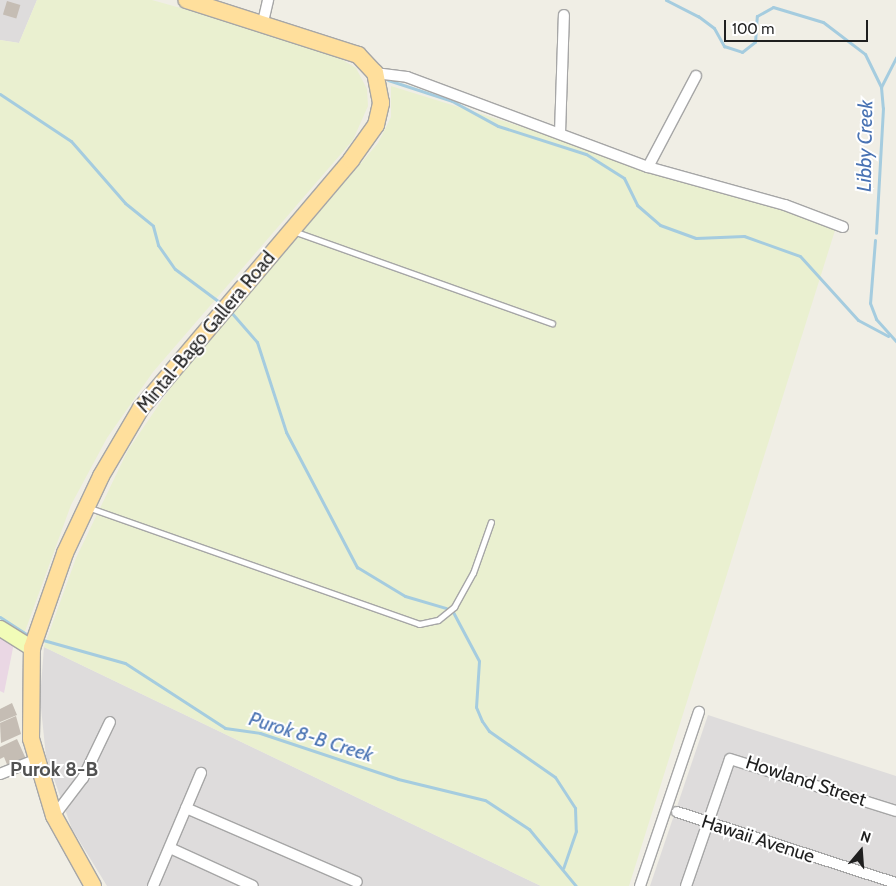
<!DOCTYPE html>
<style>
body{margin:0}
#map{position:relative;width:896px;height:886px;overflow:hidden;background:#f0eee5;font-family:Cabin,sans-serif}
div>[style]{position:absolute}
.residential>*{inset:0;background:#dedcdc}
.industrial>*{inset:0;background:#ead7e4}
.farmland>*{inset:0;background:#eaf0d0}
.stream>*{height:3px;margin:-1.5px;padding:0 1.5px;transform-origin:1.5px;border-radius:1.5px;background:#a5ccdf}
.building>*{inset:0;background:#c5bdb4;transform-origin:0 0}
.roads{filter:drop-shadow(1px 0 #a6a6a6) drop-shadow(-1px 0 #a6a6a6) drop-shadow(0 1px #a6a6a6) drop-shadow(0 -1px #a6a6a6)}
.lane>*{height:5px;margin:-2.5px;padding:0 2.5px;transform-origin:2.5px;border-radius:2.5px;background:#fff}
.street>*{height:10px;margin:-5px;padding:0 5px;transform-origin:5px;border-radius:5px;background:#fff}
.secondary>*{height:15px;margin:-7.5px;padding:0 7.5px;transform-origin:7.5px;border-radius:7.5px;background:#f1fcb8}
.primary>*{height:16px;margin:-8px;padding:0 8px;transform-origin:8px;border-radius:8px;background:#ffdf9c}
span{translate:-50% -50%;white-space:nowrap;text-align:center;line-height:1.15;-webkit-text-stroke:4px #fff;paint-order:stroke}
.street-label{font-size:19px;color:#1f1f1f}
.water-label{font-size:20px;color:#4872b3;font-style:italic}
.neighbourhood-label{font-size:20px;color:#525252;font-weight:700}
.north{position:absolute;left:836px;top:826px;width:50px;height:50px;-webkit-text-stroke:4px #fff;paint-order:stroke;rotate:18deg;font-size:14px;font-weight:700;line-height:20px;text-align:center;color:#1f1f1f}
.north::after{content:'';display:block;margin:auto;width:18px;height:22px;background:#1f1f1f;clip-path:polygon(50% 0,100% 100%,50% 72%,0 100%)}
.scale{position:absolute;left:724px;top:20px;width:144px;height:22px;box-sizing:border-box;border:2px solid #1f1f1f;border-top:0;padding-left:6px;font-size:15px;line-height:18px;white-space:nowrap;color:#1f1f1f;-webkit-text-stroke:4px #fff;paint-order:stroke}
</style>
<div id="map">
<div class="residential">
<div style="clip-path:polygon(0 0,37px 0,19px 43px,0 40px)"></div>
<div style="clip-path:polygon(44px 647px,541px 886px,107px 886px,72px 829px,46px 757px,40px 698px)"></div>
<div style="clip-path:polygon(708px 715px,896px 776px,896px 886px,650px 886px)"></div>
</div>
<div class="industrial">
<div style="clip-path:polygon(0 636px,14px 643px,4px 693px,0 691px)"></div>
</div>
<div class="farmland">
<div style="clip-path:polygon(37px 0,152px 0,321px 47px,356px 68px,367px 89px,368px 106px,353px 140px,153px 372px,107px 438px,71px 505px,23px 637px,0 624px,0 40px,19px 43px)"></div>
<div style="clip-path:polygon(391px 86px,571px 142px,646px 171px,837px 224px,629px 886px,541px 886px,44px 647px,76px 558px,128px 450px,173px 384px,378px 143px,391px 117px)"></div>
</div>
<div class="stream">
<div style="left:666px;top:0;width:36px;rotate:27deg"></div>
<div style="left:698px;top:16px;width:20px;rotate:37deg"></div>
<div style="left:714px;top:28px;width:21px;rotate:61deg"></div>
<div style="left:724px;top:46px;width:19px;rotate:18deg"></div>
<div style="left:742px;top:52px;width:16px;rotate:-38deg"></div>
<div style="left:755px;top:42px;width:26px;rotate:-86deg"></div>
<div style="left:757px;top:16px;width:18px;rotate:-29deg"></div>
<div style="left:773px;top:7px;width:52px;rotate:16.7deg"></div>
<div style="left:823px;top:22px;width:53px;rotate:37.3deg"></div>
<div style="left:865px;top:54px;width:37px;rotate:64deg"></div>
<div style="left:881px;top:87px;width:21px;rotate:85deg"></div>
<div style="left:883px;top:108px;width:125px;rotate:93.2deg"></div>
<div style="left:388px;top:80px;width:67px;rotate:18.2deg"></div>
<div style="left:452px;top:101px;width:52px;rotate:28.5deg"></div>
<div style="left:498px;top:126px;width:92px;rotate:17.7deg"></div>
<div style="left:586px;top:154px;width:45px;rotate:32.3deg"></div>
<div style="left:624px;top:178px;width:30px;rotate:64deg"></div>
<div style="left:637px;top:205px;width:30px;rotate:41deg"></div>
<div style="left:660px;top:225px;width:38px;rotate:20deg"></div>
<div style="left:696px;top:238px;width:48px;rotate:-2.4deg"></div>
<div style="left:744px;top:236px;width:59px;rotate:19.7deg"></div>
<div style="left:800px;top:256px;width:86px;rotate:47.8deg"></div>
<div style="left:858px;top:320px;width:34px;rotate:28deg"></div>
<div style="left:881px;top:87px;width:33px;rotate:-63deg"></div>
<div style="left:0;top:94px;width:85px;rotate:33.5deg"></div>
<div style="left:71px;top:141px;width:82px;rotate:48.9deg"></div>
<div style="left:125px;top:203px;width:36px;rotate:39deg"></div>
<div style="left:153px;top:226px;width:20px;rotate:75deg"></div>
<div style="left:158px;top:245px;width:29px;rotate:55deg"></div>
<div style="left:175px;top:269px;width:54px;rotate:36.7deg"></div>
<div style="left:875px;top:240px;width:63px;rotate:94.5deg"></div>
<div style="left:870px;top:303px;width:17px;rotate:69deg"></div>
<div style="left:876px;top:319px;width:30px;rotate:48deg"></div>
<div style="left:230px;top:311px;width:41px;rotate:48.9deg"></div>
<div style="left:257px;top:342px;width:95px;rotate:72.1deg"></div>
<div style="left:286px;top:432px;width:153px;rotate:62.3deg"></div>
<div style="left:357px;top:567px;width:56px;rotate:31.1deg"></div>
<div style="left:405px;top:596px;width:43px;rotate:16.3deg"></div>
<div style="left:453px;top:612px;width:55px;rotate:62deg"></div>
<div style="left:479px;top:661px;width:46px;rotate:93.7deg"></div>
<div style="left:476px;top:707px;width:15px;rotate:67deg"></div>
<div style="left:482px;top:721px;width:12px;rotate:55deg"></div>
<div style="left:489px;top:731px;width:80px;rotate:34.9deg"></div>
<div style="left:555px;top:777px;width:37px;rotate:57deg"></div>
<div style="left:575px;top:808px;width:23px;rotate:88deg"></div>
<div style="left:576px;top:831px;width:39px;rotate:109deg"></div>
<div style="left:0;top:617px;width:33px;rotate:33deg"></div>
<div style="left:43px;top:640px;width:85px;rotate:15.7deg"></div>
<div style="left:125px;top:663px;width:119px;rotate:33deg"></div>
<div style="left:225px;top:728px;width:35px;rotate:8deg"></div>
<div style="left:260px;top:733px;width:145px;rotate:18.4deg"></div>
<div style="left:398px;top:779px;width:89px;rotate:13.6deg"></div>
<div style="left:485px;top:800px;width:53px;rotate:33.4deg"></div>
<div style="left:529px;top:829px;width:74px;rotate:50.5deg"></div>
</div>
<div class="building">
<div style="left:7px;top:1px;width:14px;height:14px;rotate:17deg"></div>
<div style="clip-path:polygon(12px 703px,17px 715px,0 722px,0 709px)"></div>
<div style="clip-path:polygon(16px 716px,21px 734px,1px 743px,0 723px)"></div>
<div style="clip-path:polygon(17px 739px,26px 759px,8px 767px,4px 757px,0 759px,0 747px)"></div>
</div>
<div class="roads">
<div class="lane">
<div style="left:293px;top:231px;width:275px;rotate:19.6deg"></div>
<div style="left:90px;top:508px;width:349px;rotate:19.4deg"></div>
<div style="left:419px;top:624px;width:19px;rotate:-12deg"></div>
<div style="left:438px;top:620px;width:21px;rotate:-39deg"></div>
<div style="left:454px;top:607px;width:39px;rotate:-61deg"></div>
<div style="left:473px;top:573px;width:54px;rotate:-70.6deg"></div>
</div>
<div class="street">
<div style="left:263px;top:22px;width:23px;rotate:-77deg"></div>
<div style="left:375px;top:73px;width:32px;rotate:7deg"></div>
<div style="left:407px;top:77px;width:257px;rotate:20.5deg"></div>
<div style="left:648px;top:167px;width:142px;rotate:15.5deg"></div>
<div style="left:785px;top:205px;width:62px;rotate:20.8deg"></div>
<div style="left:560px;top:133px;width:118px;rotate:-88.1deg"></div>
<div style="left:648px;top:167px;width:103px;rotate:-62.2deg"></div>
<div style="left:0;top:774px;width:38px;rotate:-22deg"></div>
<div style="left:186px;top:808px;width:186px;rotate:23.4deg"></div>
<div style="left:677px;top:812px;width:230px;rotate:18deg"></div>
<div style="left:54px;top:816px;width:48px;rotate:-52.7deg"></div>
<div style="left:83px;top:778px;width:62px;rotate:-64.3deg"></div>
<div style="left:170px;top:848px;width:91px;rotate:24.6deg"></div>
<div style="left:153px;top:886px;width:123px;rotate:-67deg"></div>
<div style="left:640px;top:886px;width:184px;rotate:-71.3deg"></div>
<div style="left:686px;top:886px;width:134px;rotate:-70.9deg"></div>
<div style="left:730px;top:759px;width:174px;rotate:17.4deg"></div>
</div>
<div class="secondary">
<div style="left:0;top:628px;width:38px;rotate:32deg"></div>
</div>
<div class="primary">
<div style="left:93px;top:886px;width:80px;rotate:-119.1deg"></div>
<div style="left:54px;top:816px;width:80px;rotate:-106.6deg"></div>
<div style="left:31px;top:739px;width:91px;rotate:-89.4deg"></div>
<div style="left:32px;top:648px;width:101px;rotate:-70.8deg"></div>
<div style="left:65px;top:553px;width:85px;rotate:-64.9deg"></div>
<div style="left:101px;top:476px;width:79px;rotate:-59.5deg"></div>
<div style="left:141px;top:408px;width:325px;rotate:-49.7deg"></div>
<div style="left:351px;top:160px;width:43px;rotate:-54.5deg"></div>
<div style="left:376px;top:125px;width:23px;rotate:-77deg"></div>
<div style="left:381px;top:103px;width:31px;rotate:-101deg"></div>
<div style="left:375px;top:73px;width:25px;rotate:-133deg"></div>
<div style="left:358px;top:55px;width:180px;rotate:-162.2deg"></div>
</div>
</div>
<div class="street-label">
<span style="left:206px;top:332px;rotate:-50deg">Mintal-Bago Gallera Road</span>
<span style="left:806px;top:781px;rotate:18deg">Howland Street</span>
<span style="left:758px;top:839px;rotate:18deg">Hawaii Avenue</span>
</div>
<div class="water-label">
<span style="left:865px;top:146px;rotate:-89deg">Libby Creek</span>
<span style="left:311px;top:737px;rotate:17deg">Purok 8-B Creek</span>
</div>
<div class="neighbourhood-label">
<span style="left:54px;top:769px">Purok 8-B</span>
</div>
<div class="north">N</div>
<div class="scale">100 m</div>
</div>
